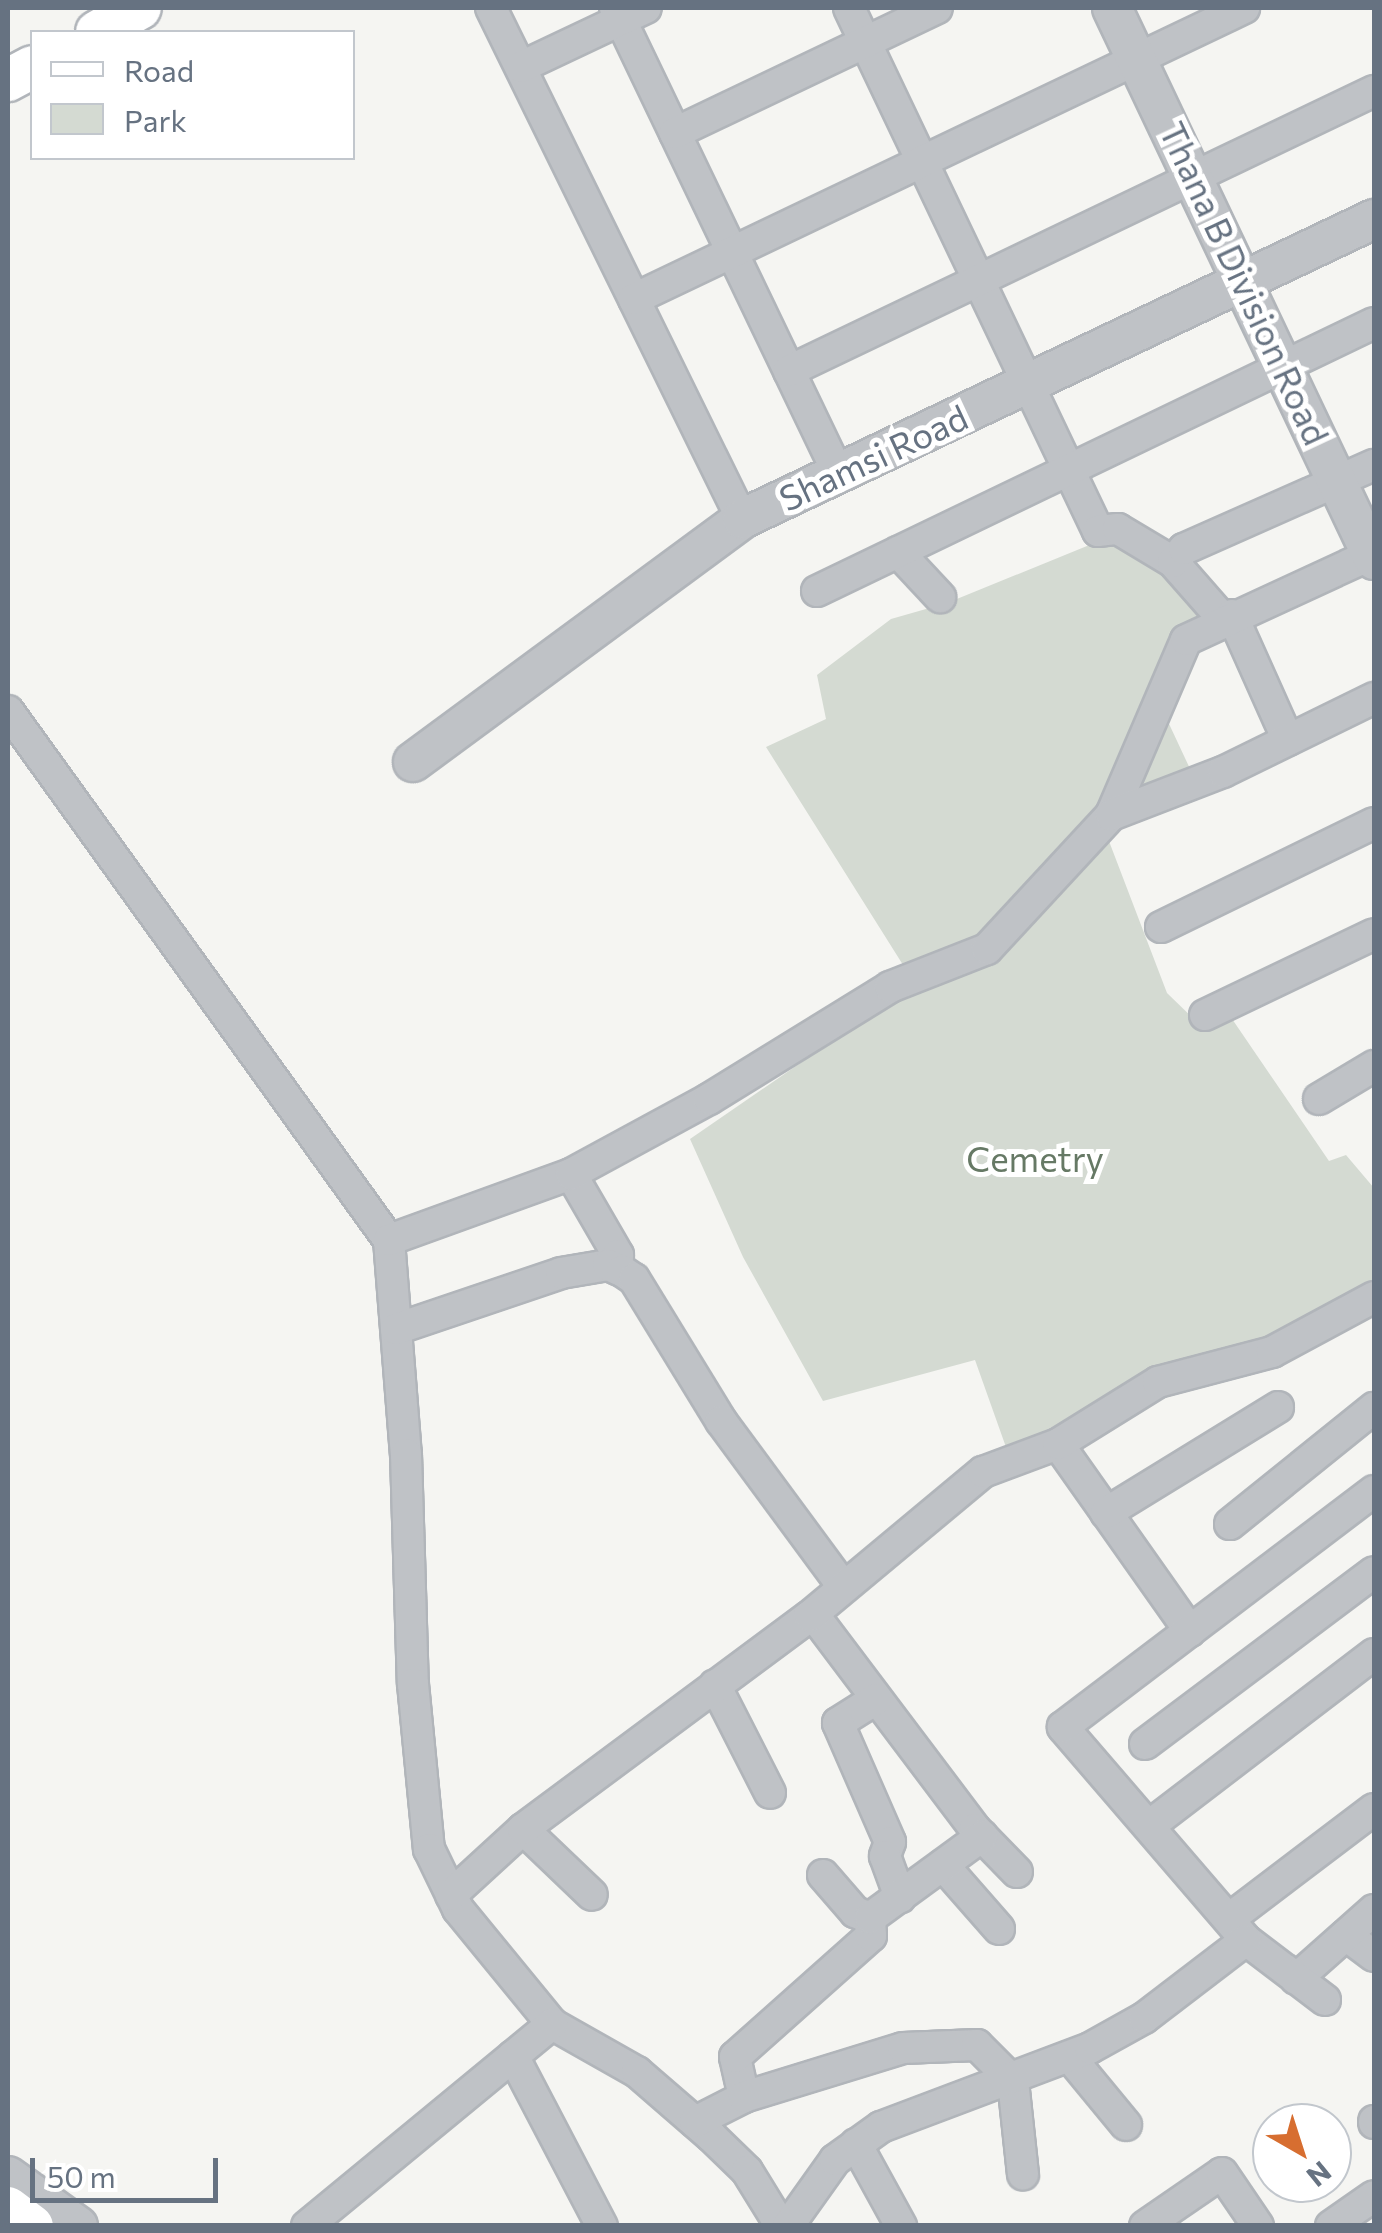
<!DOCTYPE html>
<style>
body{margin:0}
#map{position:relative;width:1382px;height:2233px;overflow:hidden;background:#f5f5f2;font-family:Commissioner,sans-serif}
div>[style]{position:absolute}
.green>*{inset:0;background:#d4dad2}
.roads{filter:drop-shadow(2px 0 #b1b5ba) drop-shadow(-2px 0 #b1b5ba) drop-shadow(0 2px #b1b5ba) drop-shadow(0 -2px #b1b5ba)}
.minor>*{height:30px;margin:-15px;padding:0 15px;transform-origin:15px;border-radius:15px;background:#bfc2c6}
.tertiary>*{height:38px;margin:-19px;padding:0 19px;transform-origin:19px;border-radius:19px;background:#bfc2c6}
.secondary>*{height:42px;margin:-21px;padding:0 21px;transform-origin:21px;border-radius:21px;background:#fff}
span{translate:-50% -50%;white-space:nowrap;text-align:center;line-height:1.15;-webkit-text-stroke:10px #fff;paint-order:stroke}
.street-label{font-size:35px;color:#667281}
.park-label{font-size:35px;color:#667965}
.frame{position:absolute;inset:0;border:10px solid #667281;pointer-events:none}
.legend{position:absolute;left:30px;top:30px;width:325px;height:130px;box-sizing:border-box;background:#fff;border:2px solid #c2c7cd;margin:0;padding:12px 18px;list-style:none;font-size:30px;color:#667281}
.legend li{display:flex;align-items:center;gap:20px;height:50px}
.legend b{width:50px;border:2px solid #c2c7cd}
.north{position:absolute;left:1252px;top:2103px;width:100px;height:100px;box-sizing:border-box;background:#fff;border:2px solid #c2c7cd;border-radius:50%;rotate:141deg;font-size:28px;font-weight:700;line-height:40px;text-align:center;color:#667281}
.north::after{content:'';display:block;margin:auto;width:35px;height:45px;background:#d76e30;clip-path:polygon(50% 0,100% 100%,50% 72%,0 100%)}
.scale{position:absolute;left:30px;top:2158px;width:188px;height:45px;box-sizing:border-box;border:5px solid #667281;border-top:0;padding-left:12px;font-size:30px;line-height:35px;white-space:nowrap;color:#667281;-webkit-text-stroke:8px #fff;paint-order:stroke}
</style>
<div id="map">
<div class="green">
<div style="clip-path:polygon(1109px 537px,1172px 580px,1200px 611px,1176px 646px,1156px 696px,1192px 773px,1099px 815px,1167px 993px,1200px 1025px,1228px 1013px,1329px 1161px,1346px 1155px,1374px 1188px,1374px 1287px,1269px 1344px,1157px 1374px,1007px 1450px,975px 1360px,823px 1401px,743px 1257px,690px 1139px,915px 984px,766px 747px,826px 719px,817px 675px,891px 619px,947px 603px)"></div>
</div>
<div class="roads">
<div class="minor">
<div style="left:491px;top:8px;width:569px;rotate:63.84deg"></div>
<div style="left:615px;top:8px;width:516px;rotate:64.38deg"></div>
<div style="left:849px;top:8px;width:579px;rotate:64.54deg"></div>
<div style="left:1098px;top:531px;width:20px;rotate:-6deg"></div>
<div style="left:1118px;top:529px;width:64px;rotate:31deg"></div>
<div style="left:1173px;top:562px;width:76px;rotate:48.7deg"></div>
<div style="left:521px;top:67px;width:138px;rotate:-25.3deg"></div>
<div style="left:675px;top:133px;width:290px;rotate:-25.5deg"></div>
<div style="left:634px;top:299px;width:676px;rotate:-25.5deg"></div>
<div style="left:789px;top:371px;width:649px;rotate:-25.58deg"></div>
<div style="left:898px;top:552px;width:62px;rotate:47deg"></div>
<div style="left:1173px;top:562px;width:17px;rotate:-50deg"></div>
<div style="left:1184px;top:549px;width:208px;rotate:-23.9deg"></div>
<div style="left:817px;top:591px;width:618px;rotate:-25.69deg"></div>
<div style="left:1232px;top:615px;width:137px;rotate:65.9deg"></div>
<div style="left:8px;top:711px;width:652px;rotate:54.24deg"></div>
<div style="left:389px;top:1240px;width:215px;rotate:85.5deg"></div>
<div style="left:406px;top:1454px;width:230px;rotate:88.3deg"></div>
<div style="left:413px;top:1684px;width:166px;rotate:84.5deg"></div>
<div style="left:429px;top:1849px;width:67px;rotate:64.2deg"></div>
<div style="left:458px;top:1909px;width:149px;rotate:50.7deg"></div>
<div style="left:552px;top:2024px;width:98px;rotate:29.5deg"></div>
<div style="left:637px;top:2072px;width:98px;rotate:40.9deg"></div>
<div style="left:711px;top:2136px;width:50px;rotate:44.2deg"></div>
<div style="left:747px;top:2171px;width:65px;rotate:58.3deg"></div>
<div style="left:1111px;top:815px;width:190px;rotate:-66.8deg"></div>
<div style="left:1186px;top:640px;width:205px;rotate:-24.8deg"></div>
<div style="left:1161px;top:927px;width:237px;rotate:-26deg"></div>
<div style="left:1205px;top:1015px;width:187px;rotate:-25.6deg"></div>
<div style="left:1319px;top:1099px;width:64px;rotate:-31deg"></div>
<div style="left:571px;top:1174px;width:94px;rotate:59.9deg"></div>
<div style="left:618px;top:1255px;width:14px;rotate:94deg"></div>
<div style="left:389px;top:1240px;width:194px;rotate:-19.9deg"></div>
<div style="left:571px;top:1174px;width:157px;rotate:-28.5deg"></div>
<div style="left:709px;top:1099px;width:213px;rotate:-31.7deg"></div>
<div style="left:890px;top:987px;width:104px;rotate:-21.4deg"></div>
<div style="left:987px;top:949px;width:183px;rotate:-47.2deg"></div>
<div style="left:1111px;top:815px;width:120px;rotate:-21deg"></div>
<div style="left:1223px;top:772px;width:168px;rotate:-26.1deg"></div>
<div style="left:396px;top:1329px;width:174px;rotate:-18.7deg"></div>
<div style="left:561px;top:1273px;width:48px;rotate:-9.7deg"></div>
<div style="left:608px;top:1265px;width:15px;rotate:23deg"></div>
<div style="left:622px;top:1271px;width:14px;rotate:34deg"></div>
<div style="left:634px;top:1279px;width:167px;rotate:58.5deg"></div>
<div style="left:721px;top:1421px;width:202px;rotate:53.6deg"></div>
<div style="left:1058px;top:1444px;width:229px;rotate:54.8deg"></div>
<div style="left:1106px;top:1513px;width:202px;rotate:-31.6deg"></div>
<div style="left:1230px;top:1524px;width:185px;rotate:-38.9deg"></div>
<div style="left:813px;top:1614px;width:269px;rotate:53deg"></div>
<div style="left:975px;top:1829px;width:60px;rotate:45.7deg"></div>
<div style="left:715px;top:1685px;width:121px;rotate:63deg"></div>
<div style="left:876px;top:1699px;width:45px;rotate:147.7deg"></div>
<div style="left:838px;top:1723px;width:130px;rotate:66.4deg"></div>
<div style="left:890px;top:1842px;width:15px;rotate:110deg"></div>
<div style="left:885px;top:1856px;width:44px;rotate:69.9deg"></div>
<div style="left:1145px;top:1744px;width:286px;rotate:-36.9deg"></div>
<div style="left:1149px;top:1826px;width:283px;rotate:-37.4deg"></div>
<div style="left:523px;top:1829px;width:95px;rotate:43.7deg"></div>
<div style="left:943px;top:1865px;width:85px;rotate:48.8deg"></div>
<div style="left:823px;top:1875px;width:49px;rotate:49.1deg"></div>
<div style="left:855px;top:1912px;width:16px;rotate:22deg"></div>
<div style="left:451px;top:1895px;width:98px;rotate:-42.5deg"></div>
<div style="left:523px;top:1829px;width:357px;rotate:-36.6deg"></div>
<div style="left:810px;top:1616px;width:225px;rotate:-39.8deg"></div>
<div style="left:983px;top:1472px;width:80px;rotate:-20.5deg"></div>
<div style="left:1058px;top:1444px;width:118px;rotate:-31.8deg"></div>
<div style="left:1158px;top:1382px;width:118px;rotate:-14.7deg"></div>
<div style="left:1272px;top:1352px;width:116px;rotate:-28.3deg"></div>
<div style="left:1229px;top:1919px;width:182px;rotate:-37.2deg"></div>
<div style="left:1346px;top:1935px;width:35px;rotate:37deg"></div>
<div style="left:1296px;top:1979px;width:104px;rotate:-41.5deg"></div>
<div style="left:1325px;top:2000px;width:99px;rotate:-142.8deg"></div>
<div style="left:1246px;top:1940px;width:281px;rotate:-130.7deg"></div>
<div style="left:1063px;top:1727px;width:390px;rotate:-37.2deg"></div>
<div style="left:513px;top:2056px;width:192px;rotate:62.4deg"></div>
<div style="left:1070px;top:2057px;width:88px;rotate:50.5deg"></div>
<div style="left:744px;top:2097px;width:41px;rotate:-102.7deg"></div>
<div style="left:735px;top:2057px;width:182px;rotate:-41.7deg"></div>
<div style="left:871px;top:1936px;width:18px;rotate:-93deg"></div>
<div style="left:870px;top:1918px;width:139px;rotate:-36.2deg"></div>
<div style="left:1374px;top:2121px;width:2px;rotate:90deg"></div>
<div style="left:695px;top:2122px;width:55px;rotate:-27deg"></div>
<div style="left:744px;top:2097px;width:166px;rotate:-17.1deg"></div>
<div style="left:903px;top:2048px;width:74px;rotate:-2.3deg"></div>
<div style="left:977px;top:2045px;width:51px;rotate:45deg"></div>
<div style="left:1013px;top:2081px;width:94px;rotate:83.9deg"></div>
<div style="left:856px;top:2144px;width:94px;rotate:61.2deg"></div>
<div style="left:307px;top:2226px;width:318px;rotate:-39.5deg"></div>
<div style="left:788px;top:2226px;width:81px;rotate:-54.5deg"></div>
<div style="left:835px;top:2160px;width:57px;rotate:-35.7deg"></div>
<div style="left:881px;top:2127px;width:223px;rotate:-20.7deg"></div>
<div style="left:1090px;top:2048px;width:62px;rotate:-29.1deg"></div>
<div style="left:1144px;top:2018px;width:128px;rotate:-37.4deg"></div>
<div style="left:1145px;top:2226px;width:93px;rotate:-34.5deg"></div>
<div style="left:1222px;top:2173px;width:64px;rotate:55.8deg"></div>
<div style="left:1331px;top:2226px;width:52px;rotate:-34.9deg"></div>
</div>
<div class="tertiary">
<div style="left:1112px;top:8px;width:611px;rotate:64.61deg"></div>
<div style="left:413px;top:762px;width:409px;rotate:-36.4deg"></div>
<div style="left:742px;top:519px;width:700px;rotate:-25.39deg"></div>
<div style="left:8px;top:2176px;width:86px;rotate:35.5deg"></div>
</div>
<div class="secondary">
<div style="left:97px;top:32px;width:49px;rotate:-29.2deg"></div>
<div style="left:8px;top:80px;width:27px;rotate:-28deg"></div>
<div style="left:8px;top:2208px;width:30px;rotate:37deg"></div>
</div>
</div>
<div class="street-label">
<span style="left:1245px;top:283px;rotate:65deg">Thana B Division Road</span>
<span style="left:873px;top:457px;rotate:-25deg">Shamsi Road</span>
</div>
<div class="park-label">
<span style="left:1035px;top:1158px">Cemetry</span>
</div>
<div class="frame"></div>
<ul class="legend">
<li><b style="height:12px;background:#fff"></b>Road</li>
<li><b style="height:28px;background:#d4dad2"></b>Park</li>
</ul>
<div class="north">N</div>
<div class="scale">50 m</div>
</div>
